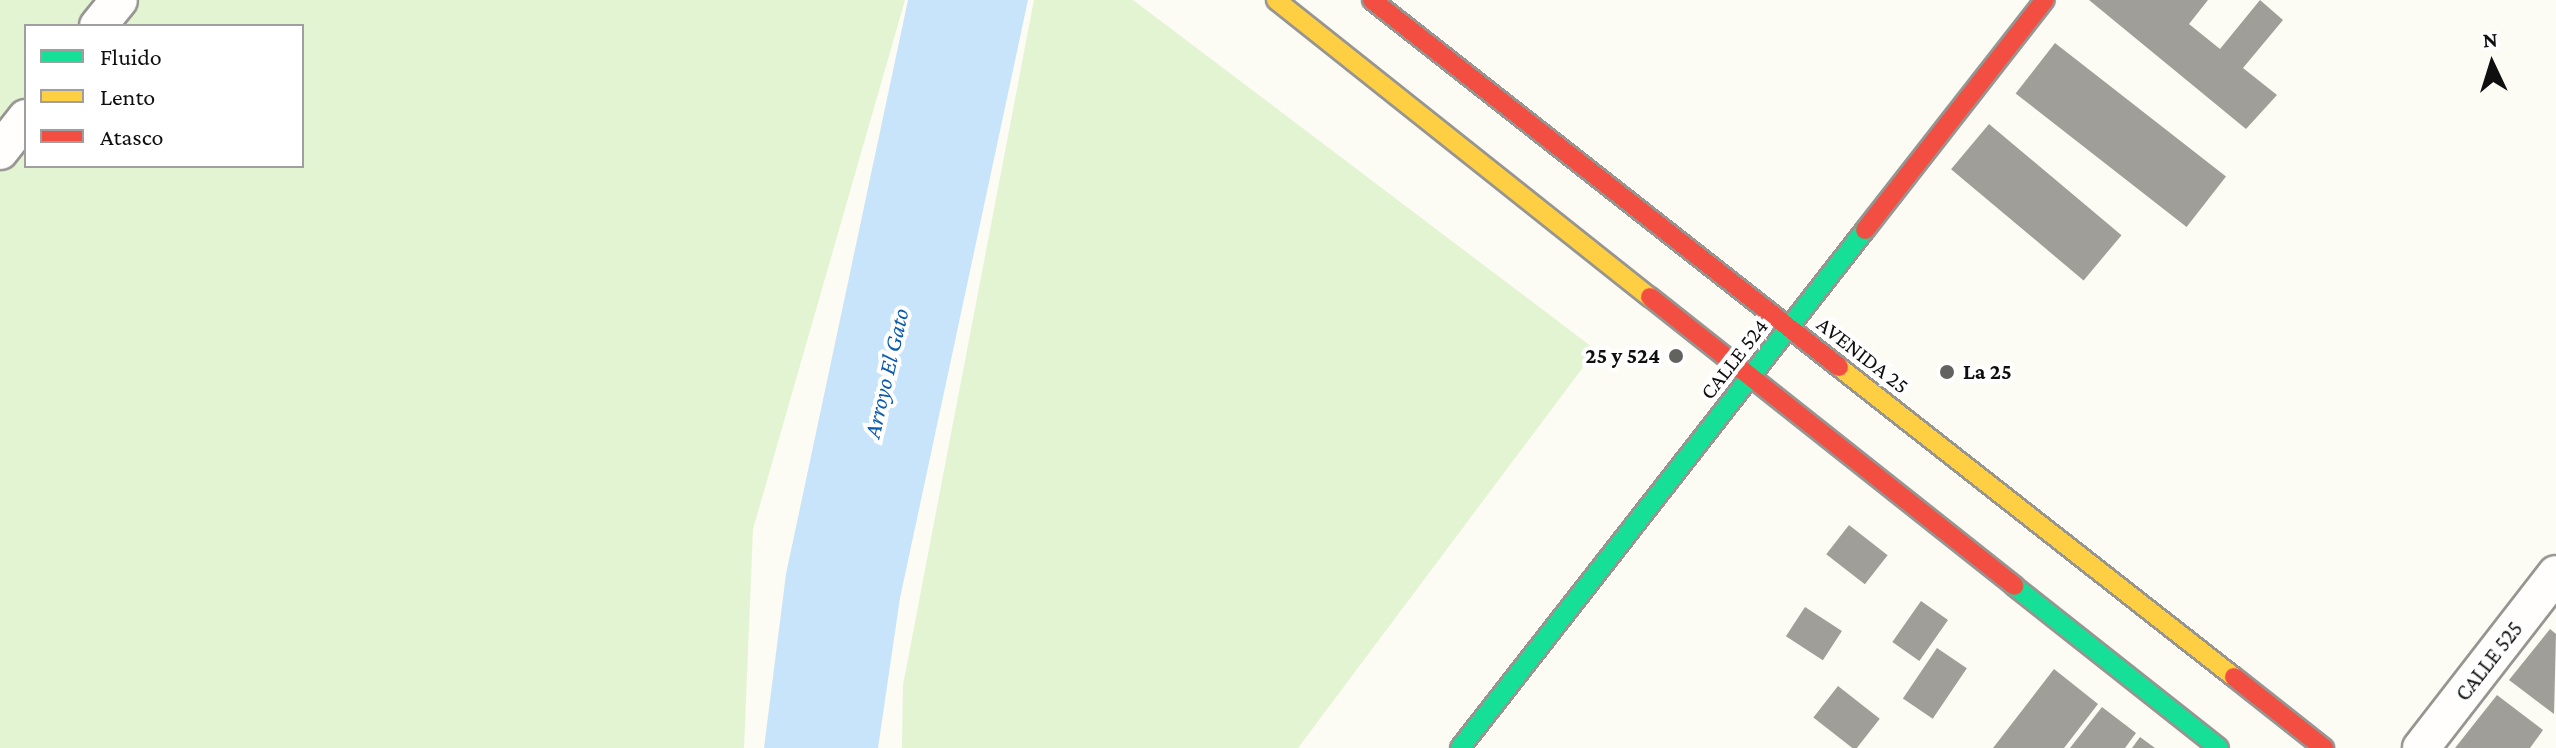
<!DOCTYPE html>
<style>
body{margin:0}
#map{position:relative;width:2556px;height:748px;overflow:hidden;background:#fcfbf4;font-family:"Crimson Pro",serif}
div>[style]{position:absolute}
.green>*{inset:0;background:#e3f4d2}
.water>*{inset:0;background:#c7e4fa}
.building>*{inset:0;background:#a09e99;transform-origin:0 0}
.roads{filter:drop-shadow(2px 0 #969592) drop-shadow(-2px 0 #969592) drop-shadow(0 2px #969592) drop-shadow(0 -2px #969592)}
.street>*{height:36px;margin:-18px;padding:0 18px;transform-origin:18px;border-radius:18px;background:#fffefd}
.fast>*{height:18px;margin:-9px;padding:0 9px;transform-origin:9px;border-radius:9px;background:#16e098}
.slow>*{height:18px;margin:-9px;padding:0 9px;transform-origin:9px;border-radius:9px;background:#ffcf43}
.jam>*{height:18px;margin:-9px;padding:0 9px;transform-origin:9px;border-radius:9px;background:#f24e42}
.dots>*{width:22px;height:22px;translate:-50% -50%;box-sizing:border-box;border:4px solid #fff;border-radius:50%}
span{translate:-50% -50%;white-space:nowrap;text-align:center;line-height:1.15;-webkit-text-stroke:8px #fff;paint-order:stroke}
.street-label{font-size:22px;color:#0f0f0f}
.poi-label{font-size:22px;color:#0f0f0f;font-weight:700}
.right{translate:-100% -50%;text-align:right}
.left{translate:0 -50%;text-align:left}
.water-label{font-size:24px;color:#0b5cae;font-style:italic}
.legend{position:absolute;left:24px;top:24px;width:280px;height:144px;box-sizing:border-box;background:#fff;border:2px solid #9f9f9f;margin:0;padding:10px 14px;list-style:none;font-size:24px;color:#0f0f0f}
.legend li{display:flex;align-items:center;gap:16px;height:40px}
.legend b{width:40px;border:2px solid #9f9f9f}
.north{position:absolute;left:2452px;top:24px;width:80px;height:80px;-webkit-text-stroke:6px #fff;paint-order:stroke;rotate:356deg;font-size:22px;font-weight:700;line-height:32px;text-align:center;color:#0f0f0f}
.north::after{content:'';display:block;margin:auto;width:28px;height:36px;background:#0f0f0f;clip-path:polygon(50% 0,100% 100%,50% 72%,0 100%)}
</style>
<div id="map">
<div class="green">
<div style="clip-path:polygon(evenodd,0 0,905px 0,753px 529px,744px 748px,0 748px,0 0,26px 26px,302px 26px,302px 166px,26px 166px,26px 26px)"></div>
<div style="clip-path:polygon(1034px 0,1133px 0,1596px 350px,1298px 748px,902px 748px,903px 685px)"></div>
</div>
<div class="water">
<div style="clip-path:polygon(908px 0,1028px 0,900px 598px,878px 748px,764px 748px,786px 574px)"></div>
</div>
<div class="building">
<div style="clip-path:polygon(2089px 0,2208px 0,2189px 24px,2220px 49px,2260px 0,2283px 20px,2243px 68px,2277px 95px,2246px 129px)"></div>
<div style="left:2055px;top:43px;width:217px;height:64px;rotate:38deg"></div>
<div style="left:1989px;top:124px;width:173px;height:59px;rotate:40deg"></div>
<div style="left:1849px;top:525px;width:49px;height:37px;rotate:38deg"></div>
<div style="left:1921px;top:601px;width:33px;height:50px;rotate:35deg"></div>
<div style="left:1805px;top:607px;width:44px;height:35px;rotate:33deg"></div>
<div style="clip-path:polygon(2550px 629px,2556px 634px,2554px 714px,2509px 680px)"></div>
<div style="left:1937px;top:648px;width:36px;height:61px;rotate:34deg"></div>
<div style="clip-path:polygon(2054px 669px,2098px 704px,2064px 748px,1993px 748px)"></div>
<div style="left:1838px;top:686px;width:53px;height:40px;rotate:38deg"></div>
<div style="clip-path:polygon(2497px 695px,2543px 730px,2530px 748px,2455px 748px)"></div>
<div style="clip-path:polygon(2102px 707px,2136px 733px,2125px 748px,2070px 748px)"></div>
<div style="clip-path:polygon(2140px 737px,2155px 748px,2132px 748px)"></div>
</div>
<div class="roads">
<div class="street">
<div style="left:98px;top:26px;width:33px;rotate:-51deg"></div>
<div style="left:0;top:151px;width:42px;rotate:-51.8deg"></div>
<div style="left:2421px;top:748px;width:220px;rotate:-52.2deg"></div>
</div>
<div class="fast">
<div style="left:2014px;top:586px;width:261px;rotate:38.3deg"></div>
<div style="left:1460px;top:748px;width:658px;rotate:-51.98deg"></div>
</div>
<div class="slow">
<div style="left:1276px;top:0;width:478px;rotate:38.5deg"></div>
<div style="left:1839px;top:367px;width:502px;rotate:38.13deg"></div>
</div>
<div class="jam">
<div style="left:1372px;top:0;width:594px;rotate:38.16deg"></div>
<div style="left:1865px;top:230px;width:292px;rotate:-52deg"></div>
<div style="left:1650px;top:297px;width:465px;rotate:38.4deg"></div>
<div style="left:2234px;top:677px;width:115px;rotate:38.3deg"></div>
</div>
</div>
<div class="dots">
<div style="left:1676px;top:356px;background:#62625f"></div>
<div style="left:1947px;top:372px;background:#62625f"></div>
</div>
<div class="street-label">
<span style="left:1863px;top:355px;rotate:38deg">AVENIDA 25</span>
<span style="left:1734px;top:359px;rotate:-52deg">CALLE 524</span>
<span style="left:2489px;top:661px;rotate:-52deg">CALLE 525</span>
</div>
<div class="poi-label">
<span class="right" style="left:1660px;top:356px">25 y 524</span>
<span class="left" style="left:1963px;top:372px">La 25</span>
</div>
<div class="water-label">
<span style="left:886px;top:373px;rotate:-77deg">Arroyo El Gato</span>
</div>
<ul class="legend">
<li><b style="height:10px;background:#16e098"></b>Fluido</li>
<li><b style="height:10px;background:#ffcf43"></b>Lento</li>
<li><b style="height:10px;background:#f24e42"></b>Atasco</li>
</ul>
<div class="north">N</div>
</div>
